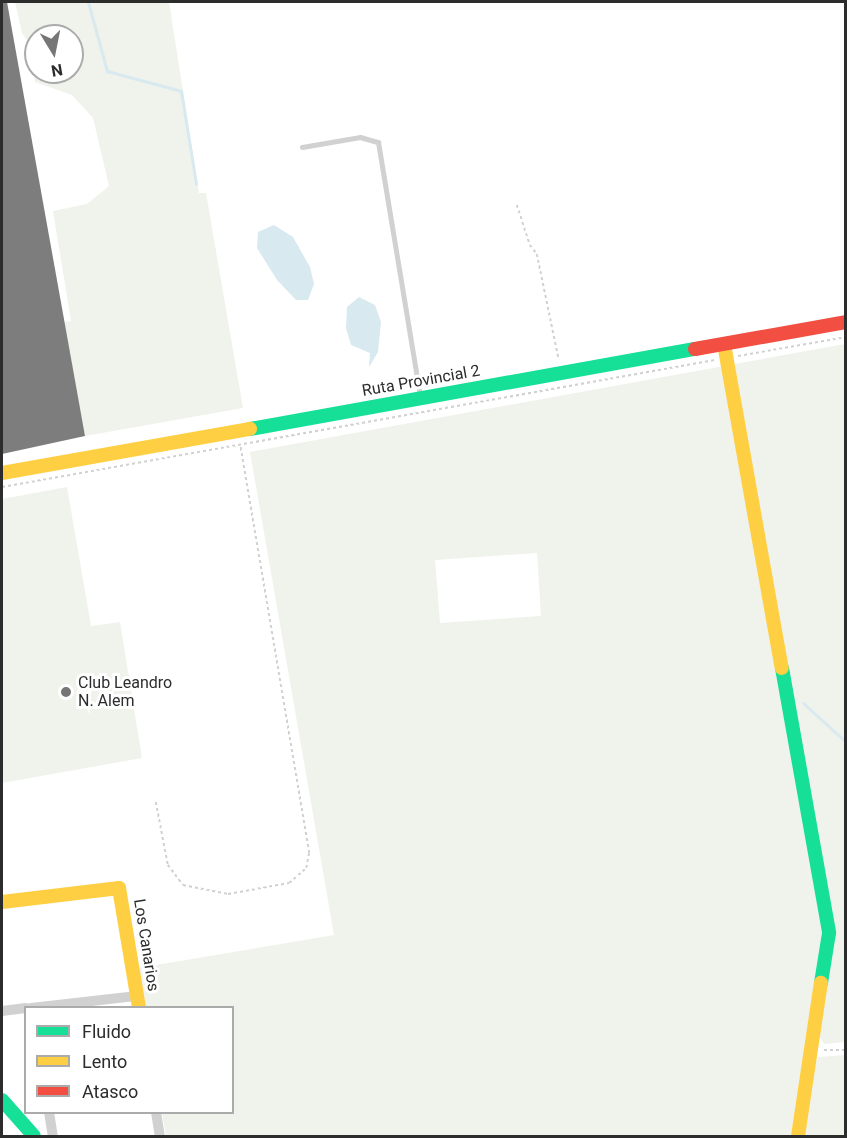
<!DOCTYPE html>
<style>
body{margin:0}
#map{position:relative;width:847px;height:1138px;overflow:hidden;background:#fff;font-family:Roboto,sans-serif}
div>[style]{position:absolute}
.green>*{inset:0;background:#f0f3eb}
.water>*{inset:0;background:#d8e9f0}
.stream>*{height:3px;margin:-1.5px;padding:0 1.5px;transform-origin:1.5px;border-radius:1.5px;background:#d8e9f0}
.building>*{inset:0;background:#7d7d7d}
.path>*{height:1.5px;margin-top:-0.75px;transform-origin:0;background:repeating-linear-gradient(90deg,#d1d1d1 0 3px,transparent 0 6px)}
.lane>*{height:5px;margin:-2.5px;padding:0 2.5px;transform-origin:2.5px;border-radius:2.5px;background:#d1d1d1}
.street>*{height:10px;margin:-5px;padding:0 5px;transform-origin:5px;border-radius:5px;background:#d1d1d1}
.fast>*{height:14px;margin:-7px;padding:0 7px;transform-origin:7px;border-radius:7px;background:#16e098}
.slow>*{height:14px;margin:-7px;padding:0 7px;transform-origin:7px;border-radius:7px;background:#ffcf43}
.jam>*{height:14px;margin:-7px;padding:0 7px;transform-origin:7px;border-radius:7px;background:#f24e42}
.dots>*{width:16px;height:16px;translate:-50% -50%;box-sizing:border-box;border:3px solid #fff;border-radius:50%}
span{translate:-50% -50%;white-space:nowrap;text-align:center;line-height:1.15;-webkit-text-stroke:6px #fff;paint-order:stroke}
.street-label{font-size:16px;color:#2c2c2c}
.poi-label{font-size:16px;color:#2c2c2c}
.left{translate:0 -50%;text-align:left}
.frame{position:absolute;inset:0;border:3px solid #2c2c2c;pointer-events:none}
.legend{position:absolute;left:24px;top:1006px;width:210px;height:108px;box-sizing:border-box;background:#fff;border:2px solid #ababab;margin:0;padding:8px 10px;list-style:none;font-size:18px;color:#2c2c2c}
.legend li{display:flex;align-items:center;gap:12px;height:30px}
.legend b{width:30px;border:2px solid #ababab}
.north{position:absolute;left:24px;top:24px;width:60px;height:60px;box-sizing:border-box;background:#fff;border:2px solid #ababab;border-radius:50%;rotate:170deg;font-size:16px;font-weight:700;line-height:24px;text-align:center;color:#2c2c2c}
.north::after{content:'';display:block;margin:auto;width:21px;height:27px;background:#767676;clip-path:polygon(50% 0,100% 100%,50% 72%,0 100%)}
</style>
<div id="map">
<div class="green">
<div style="clip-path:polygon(evenodd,15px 2px,169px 2px,199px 193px,206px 193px,243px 408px,85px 436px,64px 322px,71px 321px,53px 211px,87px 204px,109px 186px,93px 118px,72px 95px,35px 82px,29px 44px,22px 33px,15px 2px,36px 36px,72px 36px,72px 72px,36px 72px,36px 36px)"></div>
<div style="clip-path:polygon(evenodd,845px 344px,845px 1042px,824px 1044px,819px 1036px,822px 931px,791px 1136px,166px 1136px,162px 1113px,232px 1112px,232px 1008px,145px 1007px,138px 968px,334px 935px,250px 452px,845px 344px,537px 553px,541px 616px,440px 623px,435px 560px,537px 553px)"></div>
<div style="clip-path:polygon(67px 487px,91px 626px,120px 622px,142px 758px,2px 783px,2px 499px)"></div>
<div style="clip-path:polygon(845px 1055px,845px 1136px,803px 1136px,816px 1062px,818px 1057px)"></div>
</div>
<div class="water">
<div style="clip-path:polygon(274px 225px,293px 237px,310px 267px,314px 284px,308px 300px,296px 300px,277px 280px,257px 248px,258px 232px)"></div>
<div style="clip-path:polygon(359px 297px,375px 305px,381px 322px,378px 352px,369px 367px,370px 353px,351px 345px,346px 328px,347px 307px)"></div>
</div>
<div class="stream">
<div style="left:88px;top:2px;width:72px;rotate:74.6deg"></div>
<div style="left:107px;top:71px;width:77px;rotate:15.1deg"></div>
<div style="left:181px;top:91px;width:94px;rotate:80.8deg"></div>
<div style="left:803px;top:703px;width:58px;rotate:42.2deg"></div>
</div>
<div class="building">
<div style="clip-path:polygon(2px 2px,7px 2px,85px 436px,2px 454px)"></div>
</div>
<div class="path">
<div style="left:517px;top:205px;width:42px;rotate:72deg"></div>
<div style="left:530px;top:245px;width:11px;rotate:52deg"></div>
<div style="left:537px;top:254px;width:108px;rotate:78.3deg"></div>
<div style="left:738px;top:356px;width:110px;rotate:-10deg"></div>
<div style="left:2px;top:487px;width:724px;rotate:-10.1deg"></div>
<div style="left:156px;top:802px;width:64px;rotate:79.2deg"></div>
<div style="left:168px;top:865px;width:25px;rotate:53deg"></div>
<div style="left:183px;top:885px;width:46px;rotate:11.3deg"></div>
<div style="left:228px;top:894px;width:62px;rotate:-10.2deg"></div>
<div style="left:289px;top:883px;width:23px;rotate:-41deg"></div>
<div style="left:306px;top:868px;width:15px;rotate:-79deg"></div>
<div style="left:309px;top:853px;width:413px;rotate:-99.6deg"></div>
<div style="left:824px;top:1050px;width:22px"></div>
</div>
<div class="lane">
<div style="left:302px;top:147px;width:59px;rotate:-9.8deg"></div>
<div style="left:360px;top:137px;width:19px;rotate:16deg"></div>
<div style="left:378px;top:142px;width:257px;rotate:80.6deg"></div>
</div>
<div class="street">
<div style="left:31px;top:1008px;width:107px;rotate:-6.5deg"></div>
<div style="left:2px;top:1011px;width:24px;rotate:-7deg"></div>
<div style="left:49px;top:1112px;width:24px;rotate:81deg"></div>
<div style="left:156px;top:1112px;width:24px;rotate:81deg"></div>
</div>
<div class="fast">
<div style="left:250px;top:429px;width:452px;rotate:-10.2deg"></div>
<div style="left:782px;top:668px;width:269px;rotate:79.9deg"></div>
<div style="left:829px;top:933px;width:51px;rotate:99.1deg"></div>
<div style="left:2px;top:1100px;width:48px;rotate:48.4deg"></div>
</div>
<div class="slow">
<div style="left:724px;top:344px;width:329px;rotate:79.9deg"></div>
<div style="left:2px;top:473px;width:252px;rotate:-10.1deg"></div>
<div style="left:2px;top:902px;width:118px;rotate:-6.8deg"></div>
<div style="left:119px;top:888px;width:122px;rotate:80.5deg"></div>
<div style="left:798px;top:1136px;width:155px;rotate:-81.5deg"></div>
</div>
<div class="jam">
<div style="left:695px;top:349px;width:153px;rotate:-10.1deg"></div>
</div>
<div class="dots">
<div style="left:66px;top:692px;background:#767676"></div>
</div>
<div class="street-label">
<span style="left:421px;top:381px;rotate:-10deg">Ruta Provincial 2</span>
<span style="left:146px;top:945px;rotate:81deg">Los Canarios</span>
</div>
<div class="poi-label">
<span class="left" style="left:78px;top:692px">Club Leandro<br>N. Alem</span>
</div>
<div class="frame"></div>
<ul class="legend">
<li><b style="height:8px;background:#16e098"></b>Fluido</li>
<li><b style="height:8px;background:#ffcf43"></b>Lento</li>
<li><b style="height:8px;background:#f24e42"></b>Atasco</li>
</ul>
<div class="north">N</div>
</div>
